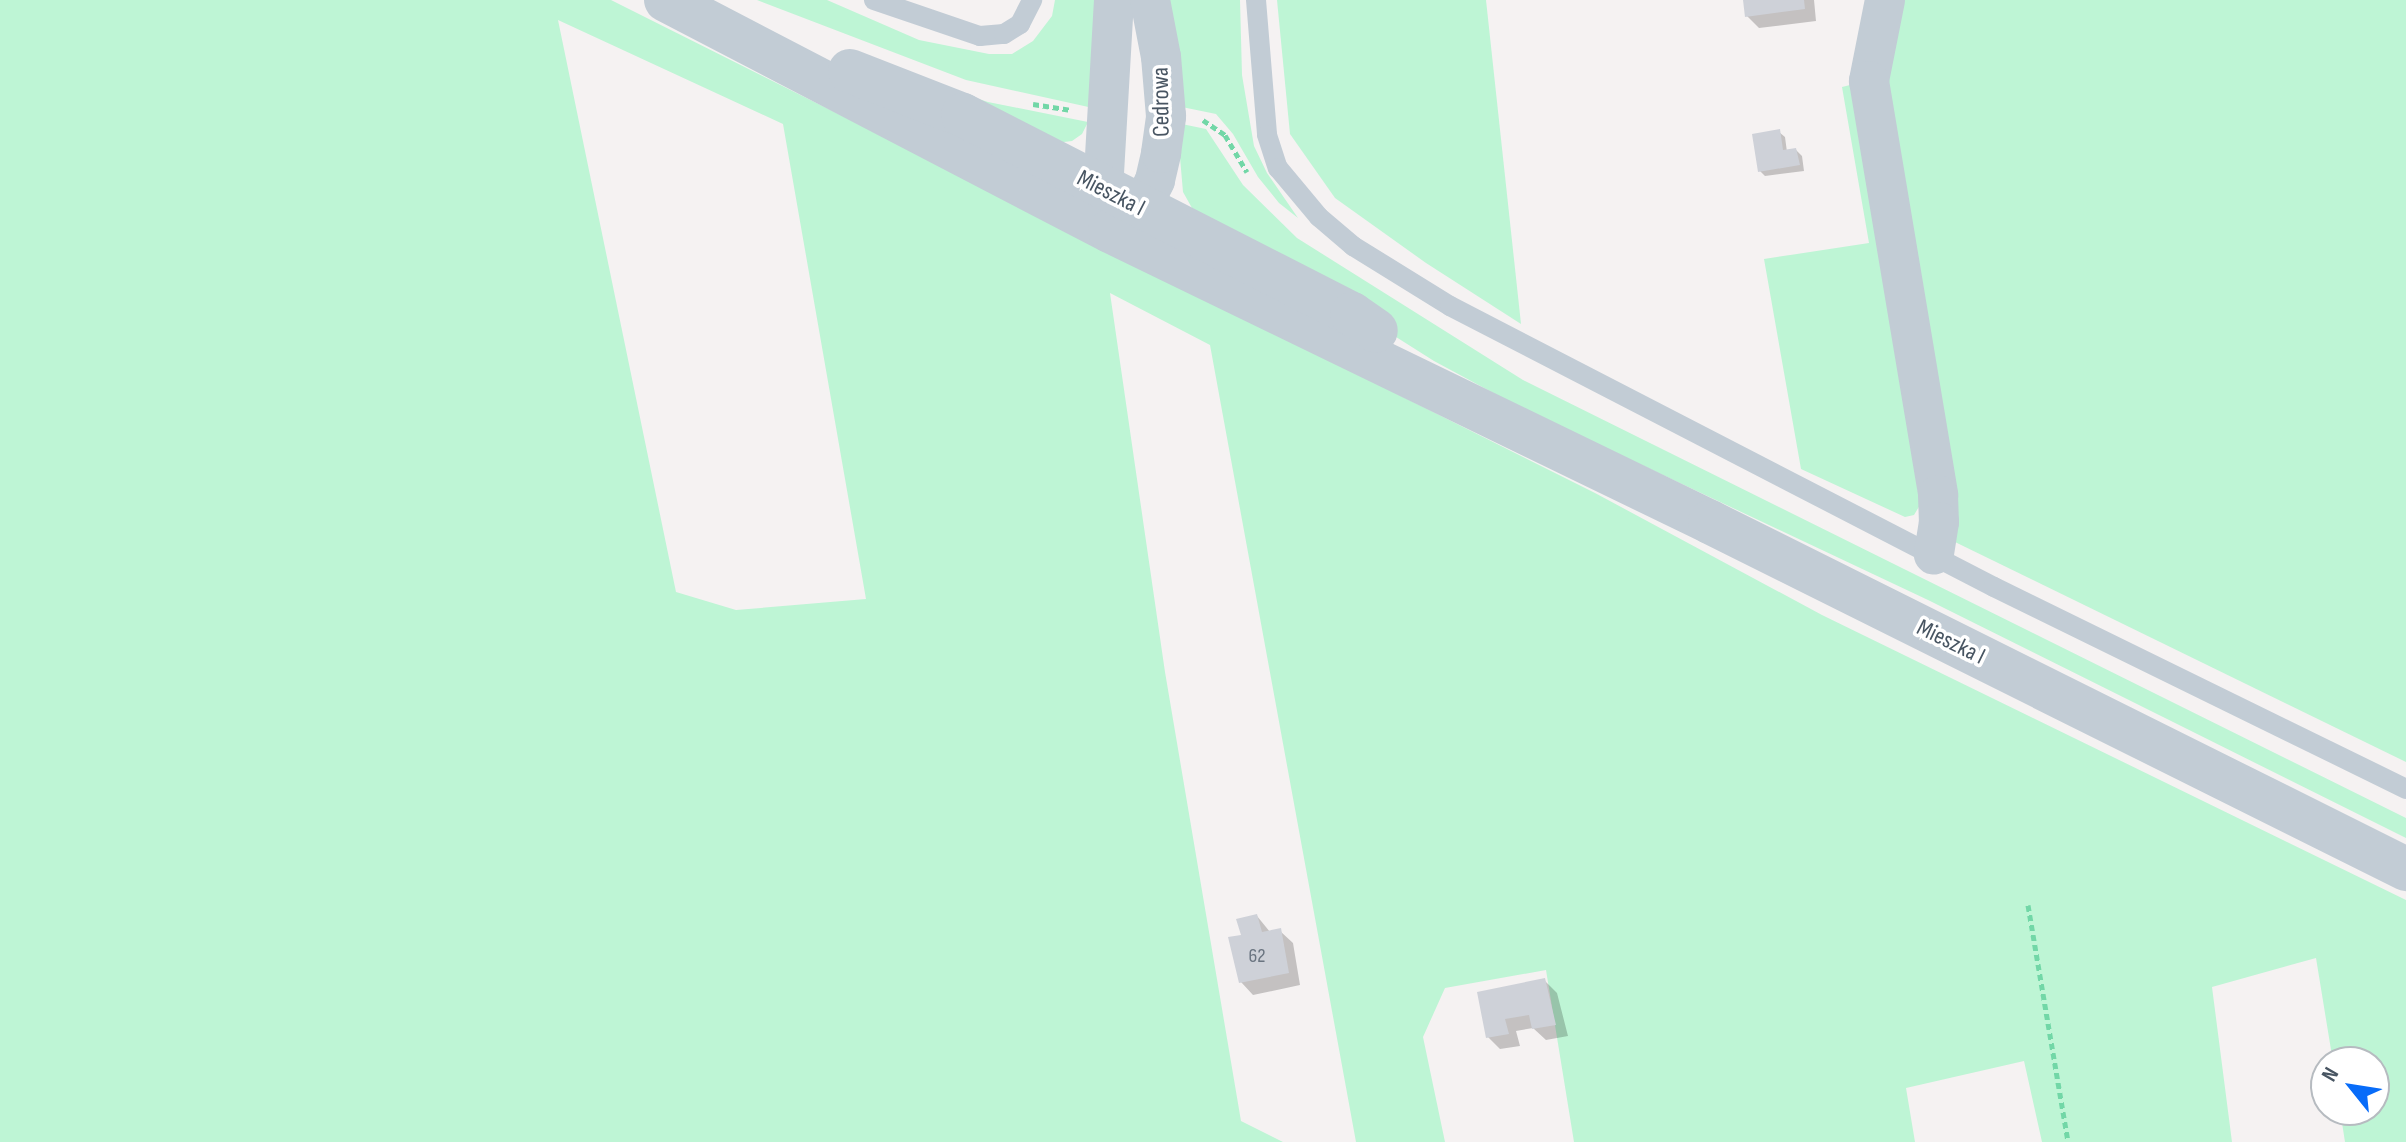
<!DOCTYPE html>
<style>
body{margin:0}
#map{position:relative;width:2406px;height:1142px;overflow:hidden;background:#f5f2f2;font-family:"Sofia Sans Condensed",sans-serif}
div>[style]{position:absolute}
.green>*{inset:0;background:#bef5d5}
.shadow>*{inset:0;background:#0003}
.building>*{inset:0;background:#ced1d8}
.path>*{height:5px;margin-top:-2.5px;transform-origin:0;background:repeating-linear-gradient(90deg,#72d7a7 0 6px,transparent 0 10px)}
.service>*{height:20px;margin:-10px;padding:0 10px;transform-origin:10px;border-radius:10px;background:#c2ccd5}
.minor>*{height:40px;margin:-20px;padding:0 20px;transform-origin:20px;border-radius:20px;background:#c2ccd5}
.tertiary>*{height:44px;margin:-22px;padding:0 22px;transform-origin:22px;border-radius:22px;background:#c2ccd5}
span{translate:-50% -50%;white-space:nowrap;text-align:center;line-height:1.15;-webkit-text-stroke:7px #fff;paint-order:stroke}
.number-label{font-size:20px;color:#6a7480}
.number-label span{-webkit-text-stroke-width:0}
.street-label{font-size:24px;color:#485562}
.north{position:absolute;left:2310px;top:1046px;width:80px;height:80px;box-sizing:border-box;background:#fff;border:2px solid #b6bbc0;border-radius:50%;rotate:300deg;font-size:22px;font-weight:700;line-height:32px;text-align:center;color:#485562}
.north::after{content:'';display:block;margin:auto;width:28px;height:36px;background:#086cf9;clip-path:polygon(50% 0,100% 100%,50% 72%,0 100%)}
</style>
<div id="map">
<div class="green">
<div style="clip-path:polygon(evenodd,0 0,611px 0,1595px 493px,1822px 615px,2406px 900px,2406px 1142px,2345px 1142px,2340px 1110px,2374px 1110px,2374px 1062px,2333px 1062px,2316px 958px,2212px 987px,2232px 1142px,2042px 1142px,2024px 1061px,1906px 1088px,1915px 1142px,1574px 1142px,1546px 970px,1445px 988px,1423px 1037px,1445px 1142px,1356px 1142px,1210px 345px,1110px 293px,1165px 672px,1241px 1121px,1283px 1142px,0 1142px,0 0,558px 20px,783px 124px,866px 599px,736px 610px,676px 592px,558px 20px)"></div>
<div style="clip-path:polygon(757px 0,827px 0,919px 40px,989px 54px,1012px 54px,1033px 41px,1052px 16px,1055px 0,1098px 0,1093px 108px,966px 80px)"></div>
<div style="clip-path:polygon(1163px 0,1240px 0,1242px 75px,1254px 146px,1267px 173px,1298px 218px,1279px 203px,1258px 177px,1233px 134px,1216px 114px,1177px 106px)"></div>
<div style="clip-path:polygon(1277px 0,1486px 0,1521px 324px,1426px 263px,1335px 198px,1290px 134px)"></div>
<div style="clip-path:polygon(1904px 0,2406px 0,2406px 762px,1955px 542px,1885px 69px)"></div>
<div style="clip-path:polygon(1858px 83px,1920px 505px,1914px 515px,1905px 517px,1801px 469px,1764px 259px,1869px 243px,1842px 87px)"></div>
<div style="clip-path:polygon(935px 85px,988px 102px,1088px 122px,1082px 134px,1072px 141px,1056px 143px)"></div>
<div style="clip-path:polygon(1177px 123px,1206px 129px,1243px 185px,1297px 238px,1523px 380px,2406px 818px,2406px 838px,1928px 600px,1525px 410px,1434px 361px,1192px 208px,1183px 192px)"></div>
</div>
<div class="shadow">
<div style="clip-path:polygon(1745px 0,1814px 0,1816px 21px,1759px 28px,1747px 16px)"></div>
<div style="clip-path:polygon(1779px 132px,1785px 137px,1787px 152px,1796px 150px,1802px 156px,1804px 171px,1765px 176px,1760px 171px)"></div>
<div style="clip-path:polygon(1257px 916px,1270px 932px,1280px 931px,1293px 943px,1300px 985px,1253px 995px,1241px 982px,1243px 937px)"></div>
<div style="clip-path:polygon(1544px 980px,1557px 993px,1568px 1036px,1546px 1040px,1533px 1028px,1516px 1031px,1520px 1046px,1500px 1049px,1488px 1037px,1479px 994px)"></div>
</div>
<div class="building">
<div style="clip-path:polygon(1743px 0,1804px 0,1805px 9px,1745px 17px)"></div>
<div style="clip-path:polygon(1780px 129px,1783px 150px,1796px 148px,1800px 165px,1758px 172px,1752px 134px)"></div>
<div style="clip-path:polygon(1257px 914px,1262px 932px,1281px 928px,1289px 973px,1239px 983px,1228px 937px,1241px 935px,1236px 919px)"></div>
<div style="clip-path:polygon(1545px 978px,1556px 1025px,1532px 1029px,1529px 1015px,1505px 1019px,1509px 1034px,1486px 1038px,1477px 992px)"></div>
</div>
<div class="path">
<div style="left:1033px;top:104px;width:37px;rotate:9deg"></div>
<div style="left:1203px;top:120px;width:27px;rotate:34deg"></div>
<div style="left:1225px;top:135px;width:43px;rotate:59.3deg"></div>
<div style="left:2028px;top:905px;width:240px;rotate:80.4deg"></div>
</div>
<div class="service">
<div style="left:874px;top:0;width:112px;rotate:18.8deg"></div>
<div style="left:980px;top:36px;width:24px;rotate:-5deg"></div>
<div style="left:1004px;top:34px;width:19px;rotate:-32deg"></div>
<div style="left:1020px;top:24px;width:27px;rotate:-63deg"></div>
<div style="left:1256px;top:0;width:135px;rotate:85.3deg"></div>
<div style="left:1267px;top:135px;width:35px;rotate:72deg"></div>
<div style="left:1278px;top:168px;width:64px;rotate:50.1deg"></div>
<div style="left:1319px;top:217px;width:45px;rotate:40.5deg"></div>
<div style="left:1353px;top:246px;width:114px;rotate:31.7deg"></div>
<div style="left:1450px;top:306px;width:612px;rotate:27.32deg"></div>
<div style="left:1994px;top:587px;width:459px;rotate:26.1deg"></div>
</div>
<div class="minor">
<div style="left:1114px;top:0;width:189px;rotate:93.3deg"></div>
<div style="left:1103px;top:189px;width:43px;rotate:80.5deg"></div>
<div style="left:1110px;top:231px;width:39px;rotate:-37deg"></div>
<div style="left:1141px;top:208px;width:31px;rotate:-63deg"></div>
<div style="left:1155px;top:180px;width:28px;rotate:-77deg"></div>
<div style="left:1161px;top:153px;width:37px;rotate:-82deg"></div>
<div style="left:1166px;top:116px;width:59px;rotate:-94.8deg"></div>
<div style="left:1161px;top:57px;width:58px;rotate:-100.9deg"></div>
<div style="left:1885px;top:0;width:83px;rotate:101.2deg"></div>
<div style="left:1869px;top:81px;width:420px;rotate:80.5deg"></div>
<div style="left:1938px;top:495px;width:27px;rotate:88deg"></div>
<div style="left:1939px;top:522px;width:33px;rotate:99deg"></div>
</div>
<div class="tertiary">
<div style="left:666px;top:0;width:500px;rotate:27.49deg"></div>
<div style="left:1110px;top:231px;width:667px;rotate:25.87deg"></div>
<div style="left:1710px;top:522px;width:778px;rotate:26.5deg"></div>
<div style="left:850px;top:71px;width:121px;rotate:21.3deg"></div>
<div style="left:963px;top:115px;width:437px;rotate:27.1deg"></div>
<div style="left:1352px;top:314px;width:29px;rotate:35deg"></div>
</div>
<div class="number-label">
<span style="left:1257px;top:956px">62</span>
</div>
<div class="street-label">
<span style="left:1161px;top:102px;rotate:-91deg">Cedrowa</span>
<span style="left:1111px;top:193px;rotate:27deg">Mieszka I</span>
<span style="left:1951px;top:642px;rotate:26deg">Mieszka I</span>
</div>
<div class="north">N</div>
</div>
